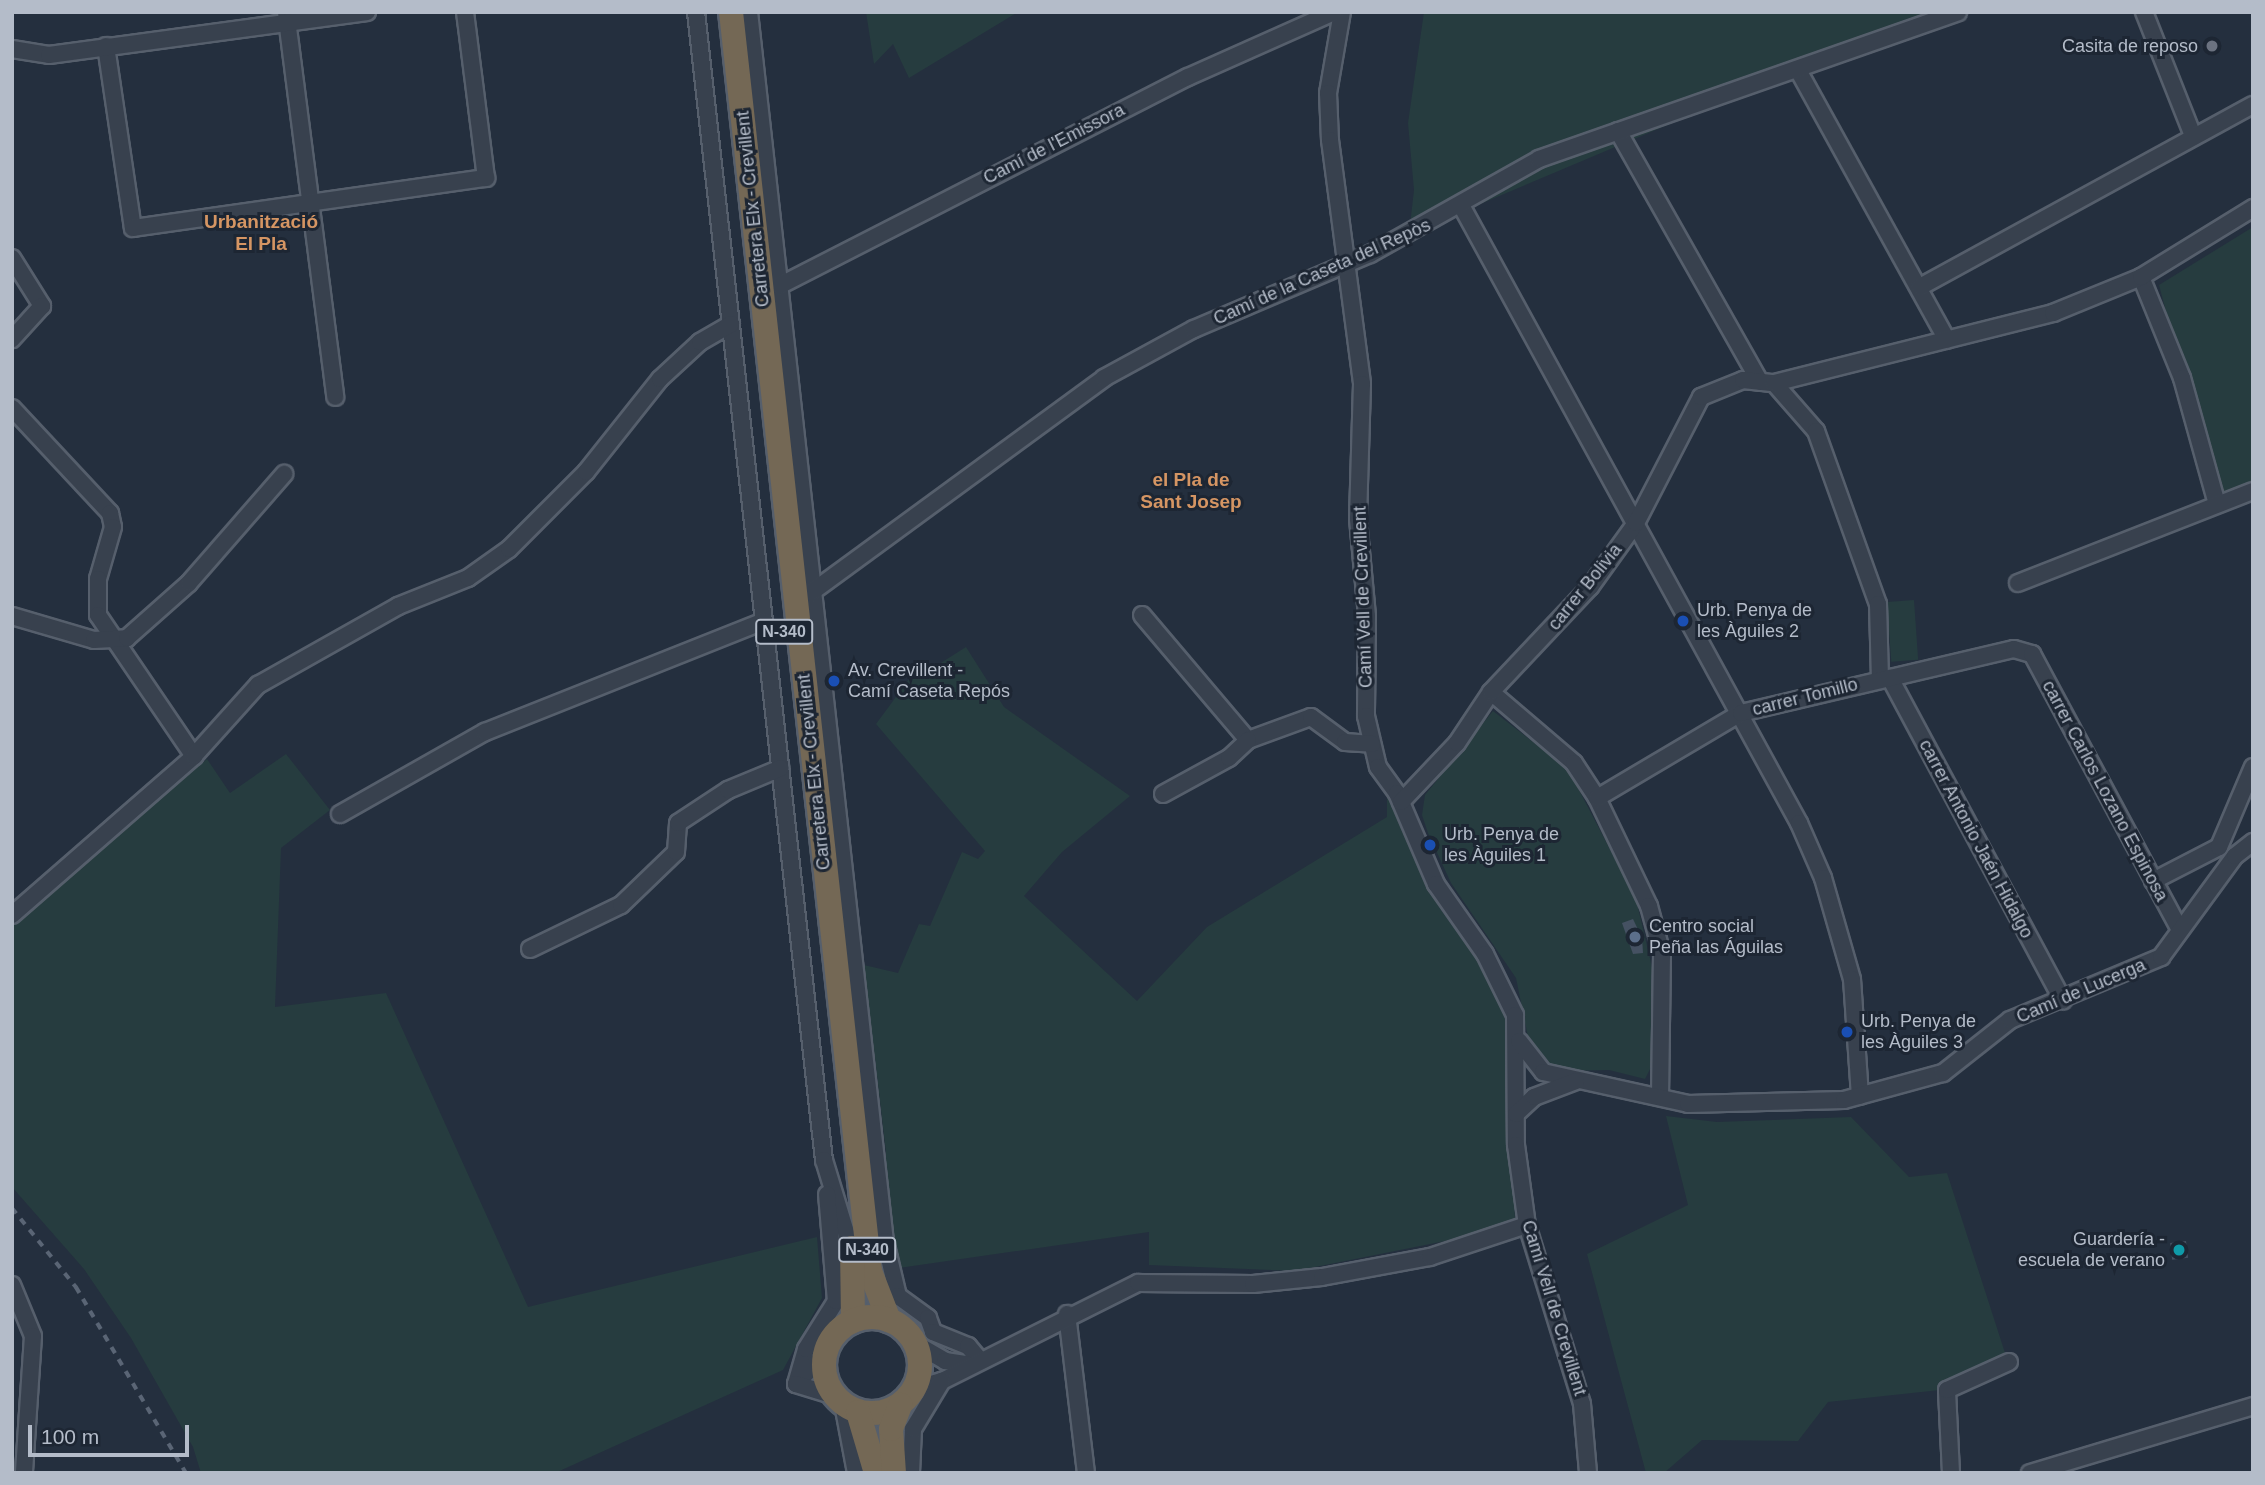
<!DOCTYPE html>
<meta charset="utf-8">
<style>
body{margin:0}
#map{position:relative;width:2265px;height:1485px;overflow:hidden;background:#242f3e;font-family:Arial,sans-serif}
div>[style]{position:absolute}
.green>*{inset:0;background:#263c3f;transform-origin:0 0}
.building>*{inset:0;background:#455162;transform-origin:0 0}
.roads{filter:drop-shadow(2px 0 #565f6c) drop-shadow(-2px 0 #565f6c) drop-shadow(0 2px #565f6c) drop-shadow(0 -2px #565f6c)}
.minor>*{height:16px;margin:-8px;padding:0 8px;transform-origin:8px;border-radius:8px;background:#38414e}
.highway>*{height:24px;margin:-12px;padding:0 12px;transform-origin:12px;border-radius:12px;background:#746855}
.highway>.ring{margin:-12px;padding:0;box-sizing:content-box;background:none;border:24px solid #746855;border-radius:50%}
.rail>*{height:3.5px;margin-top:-1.75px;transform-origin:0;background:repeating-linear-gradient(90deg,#5a6575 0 7px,transparent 0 14px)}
.dots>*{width:19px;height:19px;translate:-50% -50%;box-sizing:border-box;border:4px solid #1d2633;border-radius:50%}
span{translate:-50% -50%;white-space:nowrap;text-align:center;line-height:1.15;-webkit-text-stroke:6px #1d2633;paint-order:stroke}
.shield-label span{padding:2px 5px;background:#1d2633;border:2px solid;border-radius:5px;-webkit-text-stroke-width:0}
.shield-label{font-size:16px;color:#b4bcc9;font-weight:700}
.poi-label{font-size:18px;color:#b4bcc9}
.right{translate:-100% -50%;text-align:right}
.left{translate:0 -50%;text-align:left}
.street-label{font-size:18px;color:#b4bcc9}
.neighbourhood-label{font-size:19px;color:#d59563;font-weight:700}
.frame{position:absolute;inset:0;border:14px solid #b4bcc9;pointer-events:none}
.scale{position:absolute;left:28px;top:1425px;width:161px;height:32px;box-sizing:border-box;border:4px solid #b4bcc9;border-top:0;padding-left:9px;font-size:21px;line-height:24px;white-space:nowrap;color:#b4bcc9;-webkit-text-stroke:5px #1d2633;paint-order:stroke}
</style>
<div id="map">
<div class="green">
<div style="clip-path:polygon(866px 12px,1018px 12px,909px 78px,893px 44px,874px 64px)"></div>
<div style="clip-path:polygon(1424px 12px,1958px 12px,1798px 70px,1409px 234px,1414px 190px,1408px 123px)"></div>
<div style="clip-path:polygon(2253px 227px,2253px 491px,2217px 504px,2159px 285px)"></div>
<div style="left:1914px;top:600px;width:60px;height:27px;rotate:86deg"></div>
<div style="clip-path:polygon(966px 647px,1004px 707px,1130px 796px,1062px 852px,1024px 896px,1137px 1001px,1207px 927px,1387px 817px,1387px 791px,1406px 823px,1417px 864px,1439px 907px,1490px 978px,1506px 1012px,1512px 1037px,1515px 1227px,1295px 1271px,1149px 1265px,1149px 1232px,885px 1270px,886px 1152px,864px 965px,898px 973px,919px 924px,930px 926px,962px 852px,978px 859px,985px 851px,876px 724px,921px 663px,928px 671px)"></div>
<div style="clip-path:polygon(1493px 711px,1568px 769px,1636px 899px,1652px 967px,1652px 1065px,1645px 1079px,1609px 1070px,1564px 1071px,1546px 1064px,1529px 1042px,1516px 978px,1451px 883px,1428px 833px,1422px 815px,1425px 795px)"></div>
<div style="clip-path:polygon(286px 754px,330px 810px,281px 848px,275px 1007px,386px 993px,528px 1307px,817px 1237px,822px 1298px,783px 1370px,555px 1473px,201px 1473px,193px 1447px,131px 1338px,84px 1269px,12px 1187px,12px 924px,207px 759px,230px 793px)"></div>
<div style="clip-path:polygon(1666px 1116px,1717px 1122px,1851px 1117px,1909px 1177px,1947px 1173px,2006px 1356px,1940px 1390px,1828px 1402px,1798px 1441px,1702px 1440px,1664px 1473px,1646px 1473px,1587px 1254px,1688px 1205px)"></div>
</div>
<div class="building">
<div style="clip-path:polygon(1633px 919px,1642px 938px,1643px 953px,1633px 954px,1622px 923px)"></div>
<div style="left:2186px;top:1241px;width:17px;height:16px;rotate:83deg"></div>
</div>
<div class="roads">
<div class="minor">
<div style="left:286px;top:12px;width:388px;rotate:82.7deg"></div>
<div style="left:696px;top:12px;width:1155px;rotate:83.64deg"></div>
<div style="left:824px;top:1160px;width:96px;rotate:73.1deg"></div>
<div style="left:749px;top:12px;width:1237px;rotate:83.69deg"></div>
<div style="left:885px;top:1241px;width:57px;rotate:76.7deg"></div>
<div style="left:898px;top:1296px;width:37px;rotate:36deg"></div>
<div style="left:928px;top:1318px;width:15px;rotate:70deg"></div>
<div style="left:933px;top:1332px;width:38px;rotate:22deg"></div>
<div style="left:968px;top:1346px;width:16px;rotate:50deg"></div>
<div style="left:1342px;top:12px;width:82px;rotate:99.8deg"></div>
<div style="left:1328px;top:93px;width:47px;rotate:87.6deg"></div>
<div style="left:1330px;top:140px;width:246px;rotate:82.5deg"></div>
<div style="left:1362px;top:384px;width:135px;rotate:91.7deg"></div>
<div style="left:1358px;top:519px;width:97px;rotate:84.7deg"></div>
<div style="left:1367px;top:616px;width:100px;rotate:90.6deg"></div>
<div style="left:1366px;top:716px;width:52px;rotate:76.8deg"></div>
<div style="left:1378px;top:767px;width:32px;rotate:54deg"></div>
<div style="left:1397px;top:793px;width:99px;rotate:66.8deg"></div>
<div style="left:1436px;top:884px;width:85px;rotate:55deg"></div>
<div style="left:1485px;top:954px;width:68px;rotate:63.8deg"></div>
<div style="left:1515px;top:1015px;width:130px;rotate:89.6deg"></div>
<div style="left:1516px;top:1145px;width:81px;rotate:82.2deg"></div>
<div style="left:1527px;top:1225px;width:187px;rotate:72.9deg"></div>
<div style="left:1582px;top:1404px;width:69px;rotate:85deg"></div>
<div style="left:2144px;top:12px;width:133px;rotate:68.4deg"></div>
<div style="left:106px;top:46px;width:184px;rotate:81.6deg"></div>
<div style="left:133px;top:228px;width:357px;rotate:-8.1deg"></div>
<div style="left:486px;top:178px;width:167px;rotate:-97.2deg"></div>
<div style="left:12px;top:49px;width:37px;rotate:9deg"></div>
<div style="left:49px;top:55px;width:321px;rotate:-7.7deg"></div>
<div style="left:1798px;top:70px;width:308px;rotate:61.1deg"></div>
<div style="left:1618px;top:131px;width:288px;rotate:60.5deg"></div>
<div style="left:1462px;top:207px;width:702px;rotate:61.32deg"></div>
<div style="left:1799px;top:823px;width:60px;rotate:66.4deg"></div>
<div style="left:1823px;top:878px;width:105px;rotate:74deg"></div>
<div style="left:1852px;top:979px;width:117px;rotate:86.1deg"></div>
<div style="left:12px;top:258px;width:57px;rotate:58deg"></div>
<div style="left:42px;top:306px;width:45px;rotate:132.3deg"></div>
<div style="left:2141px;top:277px;width:109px;rotate:67.9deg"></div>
<div style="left:2182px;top:378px;width:131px;rotate:74.5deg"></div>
<div style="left:779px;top:286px;width:459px;rotate:-27.1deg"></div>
<div style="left:1188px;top:77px;width:160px;rotate:-24deg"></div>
<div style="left:1920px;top:287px;width:379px;rotate:-28.7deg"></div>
<div style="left:1774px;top:383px;width:64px;rotate:48.8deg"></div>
<div style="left:1816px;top:431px;width:184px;rotate:70.3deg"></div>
<div style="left:1878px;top:604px;width:74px;rotate:88.5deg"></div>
<div style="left:12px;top:408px;width:144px;rotate:47deg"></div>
<div style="left:110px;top:513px;width:14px;rotate:78deg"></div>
<div style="left:113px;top:527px;width:54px;rotate:106.1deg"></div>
<div style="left:98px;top:579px;width:36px;rotate:90deg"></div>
<div style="left:98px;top:615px;width:171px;rotate:55.8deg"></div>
<div style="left:2018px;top:583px;width:252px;rotate:-21.4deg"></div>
<div style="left:812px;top:592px;width:362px;rotate:-36.2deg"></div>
<div style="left:1104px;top:378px;width:102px;rotate:-28.6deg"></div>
<div style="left:1194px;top:329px;width:191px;rotate:-23.1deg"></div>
<div style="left:1370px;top:254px;width:194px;rotate:-29.3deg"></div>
<div style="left:1539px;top:159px;width:444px;rotate:-19.3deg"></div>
<div style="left:1142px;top:615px;width:164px;rotate:49.7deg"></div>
<div style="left:1248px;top:740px;width:67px;rotate:-20.1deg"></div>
<div style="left:1311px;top:717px;width:42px;rotate:36.3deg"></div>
<div style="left:1345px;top:742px;width:27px;rotate:4deg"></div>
<div style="left:12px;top:616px;width:85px;rotate:16.3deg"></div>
<div style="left:94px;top:640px;width:33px;rotate:-3deg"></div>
<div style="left:127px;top:638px;width:83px;rotate:-41.6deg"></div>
<div style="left:189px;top:583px;width:145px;rotate:-48.9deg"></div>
<div style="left:1890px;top:678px;width:366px;rotate:61.8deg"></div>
<div style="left:1491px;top:692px;width:109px;rotate:40.5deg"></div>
<div style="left:1574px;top:763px;width:42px;rotate:56.7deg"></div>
<div style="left:1597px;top:798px;width:120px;rotate:64.3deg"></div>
<div style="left:1649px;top:906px;width:50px;rotate:74.8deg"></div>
<div style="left:1662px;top:954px;width:143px;rotate:90.8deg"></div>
<div style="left:1163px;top:794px;width:75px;rotate:-28.6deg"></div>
<div style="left:1229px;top:758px;width:26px;rotate:-43deg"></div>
<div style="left:1597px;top:798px;width:167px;rotate:-30.6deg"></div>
<div style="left:1741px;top:713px;width:280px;rotate:-13.2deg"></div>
<div style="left:2014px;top:649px;width:19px;rotate:16deg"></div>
<div style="left:2032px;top:654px;width:311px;rotate:61.8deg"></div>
<div style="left:1401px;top:802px;width:81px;rotate:-46.5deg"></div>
<div style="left:1457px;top:743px;width:61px;rotate:-56.3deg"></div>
<div style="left:1491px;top:692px;width:144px;rotate:-46.7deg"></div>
<div style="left:1590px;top:587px;width:79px;rotate:-54.3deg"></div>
<div style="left:1636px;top:523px;width:142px;rotate:-62.7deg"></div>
<div style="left:1701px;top:397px;width:45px;rotate:-22deg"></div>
<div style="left:1743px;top:380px;width:31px;rotate:6deg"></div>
<div style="left:1774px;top:383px;width:288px;rotate:-14.1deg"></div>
<div style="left:2053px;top:313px;width:95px;rotate:-22.2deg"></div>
<div style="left:2141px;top:277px;width:132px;rotate:-31.6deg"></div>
<div style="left:340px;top:814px;width:167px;rotate:-29.5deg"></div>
<div style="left:485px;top:732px;width:300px;rotate:-21.7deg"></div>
<div style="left:2153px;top:881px;width:74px;rotate:-27.3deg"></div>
<div style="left:2219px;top:847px;width:87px;rotate:-67deg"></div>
<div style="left:12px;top:915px;width:242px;rotate:-41.1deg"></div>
<div style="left:194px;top:756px;width:96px;rotate:-48deg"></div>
<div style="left:258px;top:685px;width:161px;rotate:-29.4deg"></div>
<div style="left:398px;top:606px;width:75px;rotate:-21.8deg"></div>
<div style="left:468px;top:578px;width:50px;rotate:-35.3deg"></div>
<div style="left:509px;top:549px;width:109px;rotate:-45deg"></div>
<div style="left:586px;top:472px;width:119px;rotate:-51.5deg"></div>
<div style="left:660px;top:379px;width:54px;rotate:-42.8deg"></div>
<div style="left:700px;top:342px;width:36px;rotate:-30deg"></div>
<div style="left:530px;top:949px;width:101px;rotate:-25.8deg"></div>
<div style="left:621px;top:905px;width:76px;rotate:-43.9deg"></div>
<div style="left:676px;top:852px;width:29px;rotate:-86deg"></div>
<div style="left:678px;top:823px;width:60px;rotate:-33.4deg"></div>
<div style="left:728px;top:790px;width:57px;rotate:-22.5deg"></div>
<div style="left:1519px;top:1041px;width:39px;rotate:52deg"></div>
<div style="left:1543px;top:1072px;width:148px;rotate:12.4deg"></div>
<div style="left:1688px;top:1104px;width:156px;rotate:-1.5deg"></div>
<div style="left:1844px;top:1100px;width:103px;rotate:-15.3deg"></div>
<div style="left:1943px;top:1073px;width:85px;rotate:-38.3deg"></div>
<div style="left:2010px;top:1020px;width:164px;rotate:-22.6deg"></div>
<div style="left:2161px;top:957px;width:125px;rotate:-53.8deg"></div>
<div style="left:2235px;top:856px;width:23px;rotate:-38deg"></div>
<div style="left:1516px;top:1114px;width:25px;rotate:-43deg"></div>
<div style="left:1534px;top:1097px;width:45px;rotate:-20.9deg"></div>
<div style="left:12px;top:1285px;width:55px;rotate:67.6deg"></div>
<div style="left:33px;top:1336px;width:137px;rotate:93.8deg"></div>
<div style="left:1067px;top:1314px;width:160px;rotate:83.2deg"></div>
<div style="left:916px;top:1344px;width:34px;rotate:30deg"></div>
<div style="left:945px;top:1361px;width:22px;rotate:8deg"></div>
<div style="left:796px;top:1384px;width:36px;rotate:-74deg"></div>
<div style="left:806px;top:1349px;width:57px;rotate:-58deg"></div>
<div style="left:836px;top:1301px;width:107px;rotate:-94.8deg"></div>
<div style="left:796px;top:1384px;width:42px;rotate:-46deg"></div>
<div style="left:796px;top:1384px;width:41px;rotate:17.1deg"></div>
<div style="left:915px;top:1389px;width:28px;rotate:-17deg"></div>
<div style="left:942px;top:1381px;width:219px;rotate:-26.6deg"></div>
<div style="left:1138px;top:1283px;width:115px;rotate:0.5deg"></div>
<div style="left:1253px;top:1284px;width:69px;rotate:-5.8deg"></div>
<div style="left:1322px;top:1277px;width:110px;rotate:-10.5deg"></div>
<div style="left:1430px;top:1257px;width:102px;rotate:-18.3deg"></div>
<div style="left:843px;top:1404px;width:70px;rotate:79.3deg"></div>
<div style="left:911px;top:1473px;width:44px;rotate:-87.4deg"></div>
<div style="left:913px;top:1429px;width:56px;rotate:-58.9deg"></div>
<div style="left:1951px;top:1473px;width:83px;rotate:-92.8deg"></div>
<div style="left:1947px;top:1390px;width:68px;rotate:-24.3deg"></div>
<div style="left:2030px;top:1473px;width:233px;rotate:-16.7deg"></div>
</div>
<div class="highway">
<div style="left:731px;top:12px;width:1267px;rotate:83.7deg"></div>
<div style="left:870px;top:1271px;width:53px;rotate:68.8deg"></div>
<div style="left:852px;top:1248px;width:73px;rotate:89.2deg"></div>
<div class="ring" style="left:824px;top:1317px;width:72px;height:72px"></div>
<div style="left:858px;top:1412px;width:64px;rotate:73.6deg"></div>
<div style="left:894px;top:1473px;width:44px;rotate:-93.9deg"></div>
<div style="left:891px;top:1429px;width:26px;rotate:-69deg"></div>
</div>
</div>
<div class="rail">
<div style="left:12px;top:1208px;width:102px;rotate:51deg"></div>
<div style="left:76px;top:1287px;width:216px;rotate:59.4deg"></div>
</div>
<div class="dots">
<div style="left:2212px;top:46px;background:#6b7280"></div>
<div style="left:1683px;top:621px;background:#1a4fb4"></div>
<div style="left:834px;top:681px;background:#1a4fb4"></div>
<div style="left:1430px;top:845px;background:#1a4fb4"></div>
<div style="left:1635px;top:937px;background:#5c6f8a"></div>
<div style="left:1847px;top:1032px;background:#1a4fb4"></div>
<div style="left:2179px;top:1250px;background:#0f9aa8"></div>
</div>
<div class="shield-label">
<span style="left:784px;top:632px">N-340</span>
<span style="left:867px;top:1250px">N-340</span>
</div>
<div class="poi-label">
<span class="right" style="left:2198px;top:46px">Casita de reposo</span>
<span class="left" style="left:1697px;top:621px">Urb. Penya de<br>les Àguiles 2</span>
<span class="left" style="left:848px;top:681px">Av. Crevillent -<br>Camí Caseta Repós</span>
<span class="left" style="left:1444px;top:845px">Urb. Penya de<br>les Àguiles 1</span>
<span class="left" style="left:1649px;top:937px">Centro social<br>Peña las Águilas</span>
<span class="left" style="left:1861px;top:1032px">Urb. Penya de<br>les Àguiles 3</span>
<span class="right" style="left:2165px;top:1250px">Guardería -<br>escuela de verano</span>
</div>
<div class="street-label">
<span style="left:1054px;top:144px;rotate:-27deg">Camí de l'Emissora</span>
<span style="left:753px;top:209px;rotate:-96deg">Carretera Elx - Crevillent</span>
<span style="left:1322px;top:272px;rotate:-24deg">Camí de la Caseta del Repòs</span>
<span style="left:1585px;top:587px;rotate:-51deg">carrer Bolivia</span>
<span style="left:1363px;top:597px;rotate:-92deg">Camí Vell de Crevillent</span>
<span style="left:1805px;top:697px;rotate:-14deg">carrer Tomillo</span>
<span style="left:814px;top:772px;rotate:-96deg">Carretera Elx - Crevillent</span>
<span style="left:2105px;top:791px;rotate:62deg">carrer Carlos Lozano Espinosa</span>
<span style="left:1976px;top:839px;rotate:62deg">carrer Antonio Jaén Hidalgo</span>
<span style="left:2081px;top:991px;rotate:-23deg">Camí de Lucerga</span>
<span style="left:1554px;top:1308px;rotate:73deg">Camí Vell de Crevillent</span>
</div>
<div class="neighbourhood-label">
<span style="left:261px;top:233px">Urbanització<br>El Pla</span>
<span style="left:1191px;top:491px">el Pla de<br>Sant Josep</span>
</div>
<div class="frame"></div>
<div class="scale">100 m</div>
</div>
